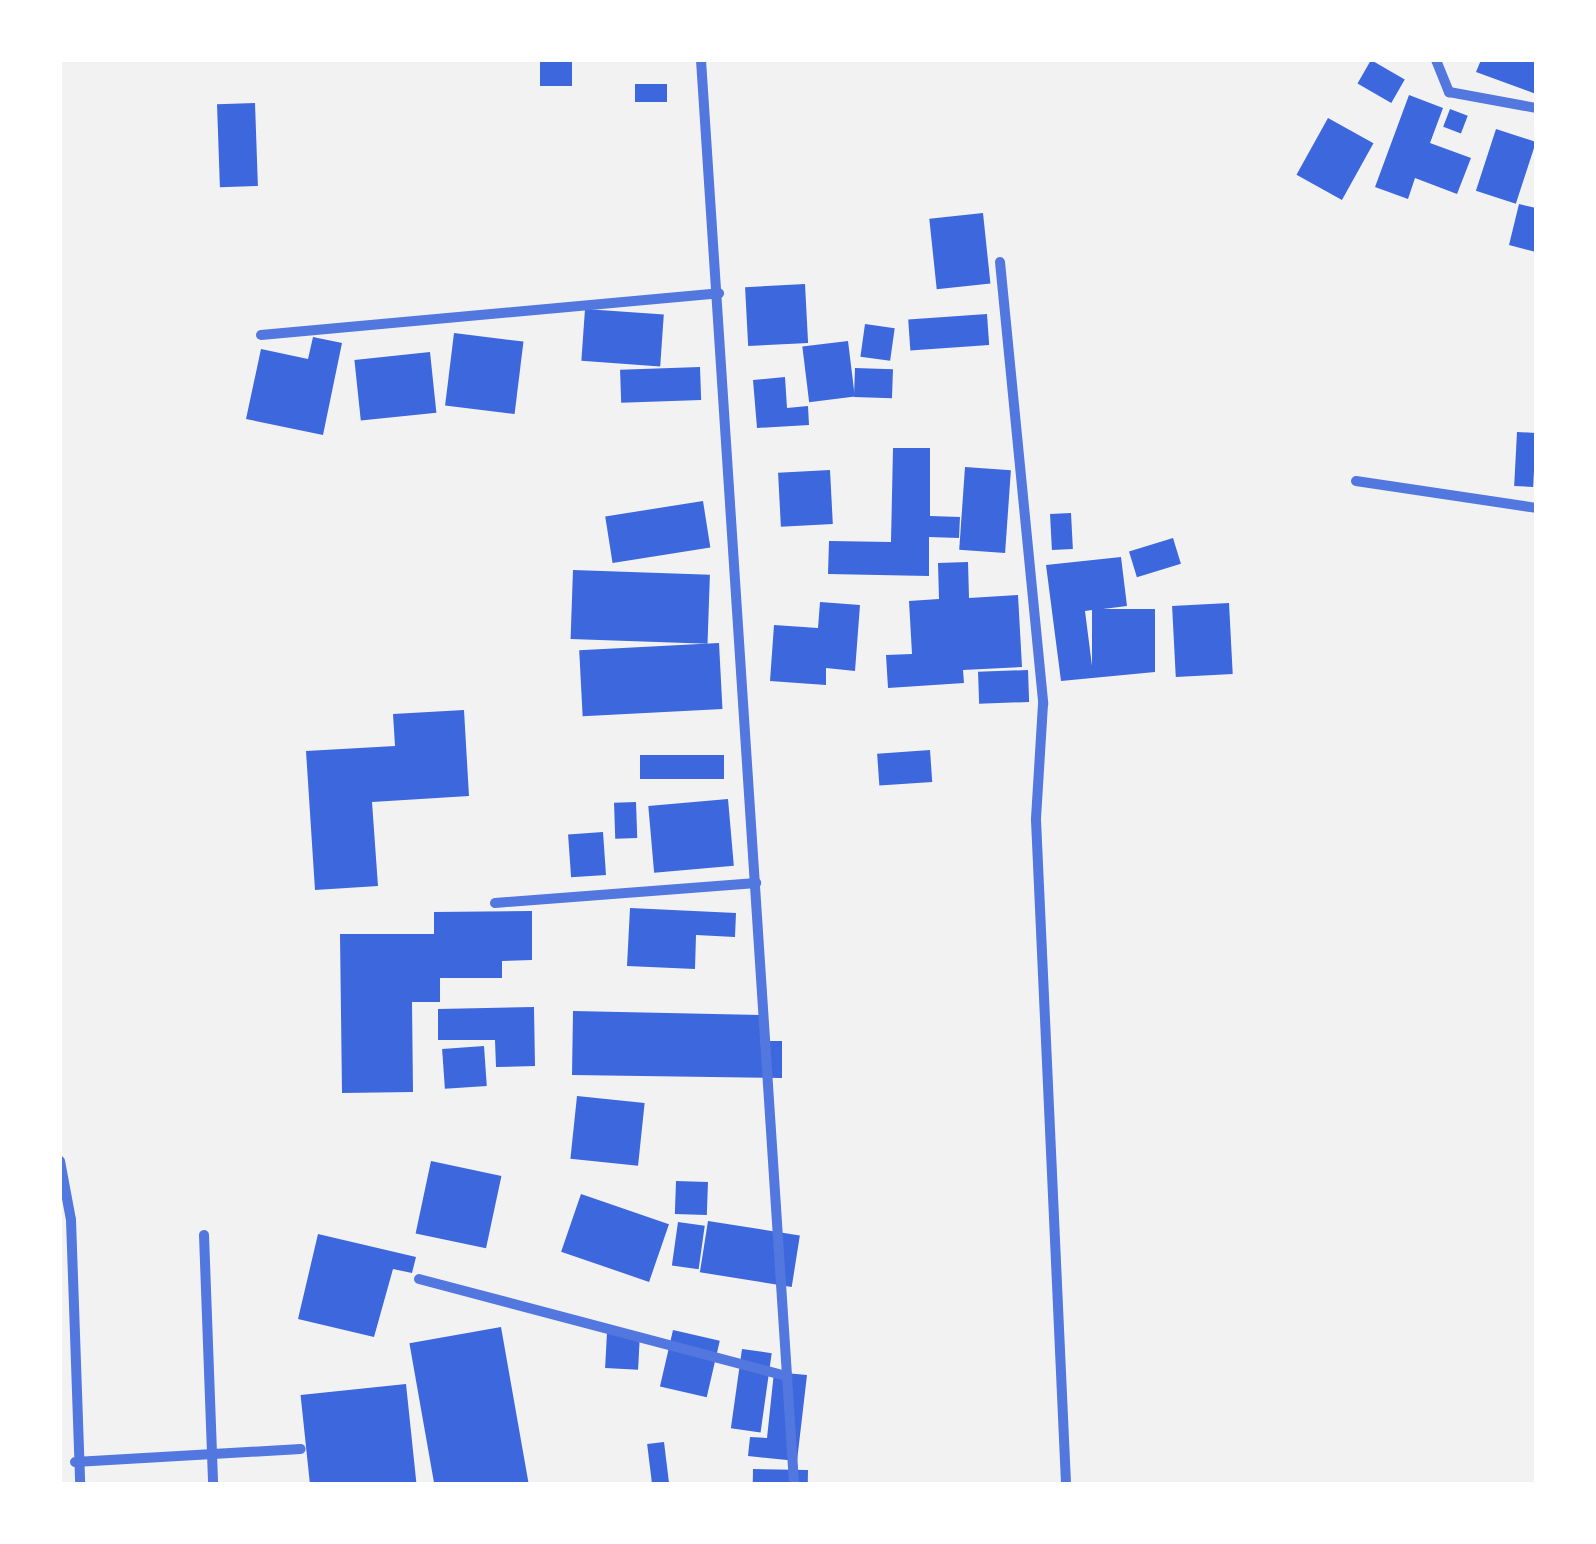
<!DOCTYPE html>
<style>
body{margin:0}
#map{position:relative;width:1596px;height:1544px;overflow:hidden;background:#f2f2f2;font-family:"Nunito Sans",sans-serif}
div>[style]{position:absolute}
.building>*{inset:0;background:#3d67dc;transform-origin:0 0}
.minor>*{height:10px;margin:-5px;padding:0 5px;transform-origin:5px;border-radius:5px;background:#5277de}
span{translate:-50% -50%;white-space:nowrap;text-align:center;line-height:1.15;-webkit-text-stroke:10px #fff;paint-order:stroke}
.frame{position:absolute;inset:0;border:62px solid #fff;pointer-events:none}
</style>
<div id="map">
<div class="building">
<div style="left:540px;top:60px;width:32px;height:26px"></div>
<div style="left:1371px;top:60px;width:39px;height:27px;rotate:30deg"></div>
<div style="clip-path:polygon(1481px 60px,1536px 60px,1536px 94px,1476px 72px)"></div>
<div style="left:667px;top:84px;width:18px;height:32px;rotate:90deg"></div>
<div style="clip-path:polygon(1409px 95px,1443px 108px,1430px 143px,1471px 158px,1457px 194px,1415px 178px,1408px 199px,1375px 187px)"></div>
<div style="left:255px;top:103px;width:83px;height:38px;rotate:88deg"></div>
<div style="left:1450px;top:109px;width:19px;height:19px;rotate:21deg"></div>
<div style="left:1328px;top:118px;width:52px;height:65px;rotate:29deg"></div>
<div style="left:1496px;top:129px;width:42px;height:65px;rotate:18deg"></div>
<div style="clip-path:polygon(1519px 204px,1536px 208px,1536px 252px,1509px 245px)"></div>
<div style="left:983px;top:213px;width:71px;height:54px;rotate:84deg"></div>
<div style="left:805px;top:284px;width:59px;height:60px;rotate:87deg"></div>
<div style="left:585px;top:309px;width:79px;height:52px;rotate:4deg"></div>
<div style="left:987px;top:314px;width:31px;height:79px;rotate:86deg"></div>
<div style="left:865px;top:324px;width:30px;height:33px;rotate:8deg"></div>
<div style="left:454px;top:333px;width:70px;height:73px;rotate:7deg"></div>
<div style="clip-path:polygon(313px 337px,342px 343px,323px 435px,246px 419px,261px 349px,308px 359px)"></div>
<div style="left:848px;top:341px;width:56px;height:46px;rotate:83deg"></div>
<div style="left:430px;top:352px;width:61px;height:76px;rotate:84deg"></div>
<div style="left:700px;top:367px;width:33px;height:80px;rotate:88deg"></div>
<div style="left:855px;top:368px;width:38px;height:29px;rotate:2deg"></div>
<div style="clip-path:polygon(785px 377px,787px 408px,808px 406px,809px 425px,757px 428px,753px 380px)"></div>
<div style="left:1517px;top:432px;width:19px;height:54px;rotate:3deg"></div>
<div style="clip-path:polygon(893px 448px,930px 448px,930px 516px,960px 517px,959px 538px,929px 537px,929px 576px,828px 574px,829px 541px,891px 542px)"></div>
<div style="left:965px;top:467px;width:46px;height:83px;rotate:4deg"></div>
<div style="left:830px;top:470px;width:54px;height:52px;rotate:87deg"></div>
<div style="left:703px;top:501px;width:47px;height:99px;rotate:81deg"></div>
<div style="left:1071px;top:513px;width:36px;height:21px;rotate:87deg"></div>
<div style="left:1173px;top:538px;width:27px;height:46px;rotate:73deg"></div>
<div style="clip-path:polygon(evenodd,1121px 557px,1127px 606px,1103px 609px,1155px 609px,1155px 672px,1061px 681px,1046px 565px,1121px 557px,1092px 610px,1092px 666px,1085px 611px,1092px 610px)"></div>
<div style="clip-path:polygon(968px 562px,969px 598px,1018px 595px,1022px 667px,963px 670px,964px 683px,888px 688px,886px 655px,912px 654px,909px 601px,939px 599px,938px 563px)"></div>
<div style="left:573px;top:570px;width:137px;height:69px;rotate:2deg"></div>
<div style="clip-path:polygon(820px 602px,860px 605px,855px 671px,826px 668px,826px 685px,770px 681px,774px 625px,818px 628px)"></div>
<div style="left:1229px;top:603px;width:71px;height:57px;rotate:87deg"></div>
<div style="left:719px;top:643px;width:66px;height:140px;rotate:87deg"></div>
<div style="left:1028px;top:670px;width:32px;height:50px;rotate:88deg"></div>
<div style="clip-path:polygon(464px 710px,469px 796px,372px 802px,378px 886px,315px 890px,306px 751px,395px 746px,393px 714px)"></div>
<div style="left:930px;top:750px;width:32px;height:53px;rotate:86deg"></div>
<div style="left:640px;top:755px;width:84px;height:24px"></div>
<div style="left:728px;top:799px;width:67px;height:80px;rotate:85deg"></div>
<div style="left:636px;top:802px;width:36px;height:22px;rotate:88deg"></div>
<div style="left:603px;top:832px;width:43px;height:35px;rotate:86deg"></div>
<div style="clip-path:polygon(630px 908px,736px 913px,735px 937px,696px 935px,695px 969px,627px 966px)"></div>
<div style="clip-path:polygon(532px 911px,532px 960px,502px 961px,502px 978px,440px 978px,440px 1002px,412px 1002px,413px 1092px,342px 1093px,340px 934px,434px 934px,434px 912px)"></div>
<div style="clip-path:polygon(534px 1007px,535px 1066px,496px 1067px,495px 1040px,438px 1040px,438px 1009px)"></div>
<div style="clip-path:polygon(573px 1011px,761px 1015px,760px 1041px,782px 1041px,782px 1078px,572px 1075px)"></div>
<div style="left:484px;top:1046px;width:40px;height:42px;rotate:86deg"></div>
<div style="left:577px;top:1096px;width:68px;height:63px;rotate:6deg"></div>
<div style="left:431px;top:1161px;width:72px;height:74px;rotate:12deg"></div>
<div style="left:676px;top:1181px;width:32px;height:33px;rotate:2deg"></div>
<div style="left:581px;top:1194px;width:93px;height:61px;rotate:19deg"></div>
<div style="left:708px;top:1221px;width:93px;height:52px;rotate:9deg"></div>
<div style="left:678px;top:1222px;width:27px;height:44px;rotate:8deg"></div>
<div style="clip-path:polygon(318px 1234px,416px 1257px,412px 1273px,393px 1269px,374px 1337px,298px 1319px)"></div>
<div style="left:501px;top:1327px;width:159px;height:93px;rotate:80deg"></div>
<div style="left:673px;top:1330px;width:48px;height:58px;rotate:13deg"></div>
<div style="left:607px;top:1332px;width:33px;height:36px;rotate:3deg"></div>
<div style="left:742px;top:1349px;width:30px;height:80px;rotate:8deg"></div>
<div style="clip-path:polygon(774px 1372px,807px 1375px,797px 1461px,748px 1456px,750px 1437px,767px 1438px)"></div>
<div style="left:406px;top:1384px;width:100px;height:106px;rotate:84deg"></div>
<div style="left:664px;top:1442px;width:42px;height:17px;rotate:83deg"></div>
<div style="left:753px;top:1469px;width:55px;height:15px;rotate:1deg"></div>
</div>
<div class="minor">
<div style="left:701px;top:60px;width:1427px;rotate:86.26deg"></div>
<div style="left:1436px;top:60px;width:35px;rotate:68deg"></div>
<div style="left:1449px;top:92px;width:88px;rotate:10.4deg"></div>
<div style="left:1000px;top:262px;width:444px;rotate:84.4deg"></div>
<div style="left:1043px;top:704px;width:116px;rotate:93.5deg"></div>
<div style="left:1036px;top:820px;width:665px;rotate:87.41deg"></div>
<div style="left:261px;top:335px;width:460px;rotate:-5.2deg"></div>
<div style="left:1356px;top:481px;width:182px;rotate:8.5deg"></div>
<div style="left:495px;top:903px;width:262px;rotate:-4.4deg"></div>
<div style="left:60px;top:1161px;width:60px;rotate:79.4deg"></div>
<div style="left:71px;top:1220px;width:264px;rotate:88deg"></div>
<div style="left:204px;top:1235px;width:249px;rotate:87.9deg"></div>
<div style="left:419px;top:1279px;width:381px;rotate:14.8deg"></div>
<div style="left:75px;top:1462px;width:226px;rotate:-3.3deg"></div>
</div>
<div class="frame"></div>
</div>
